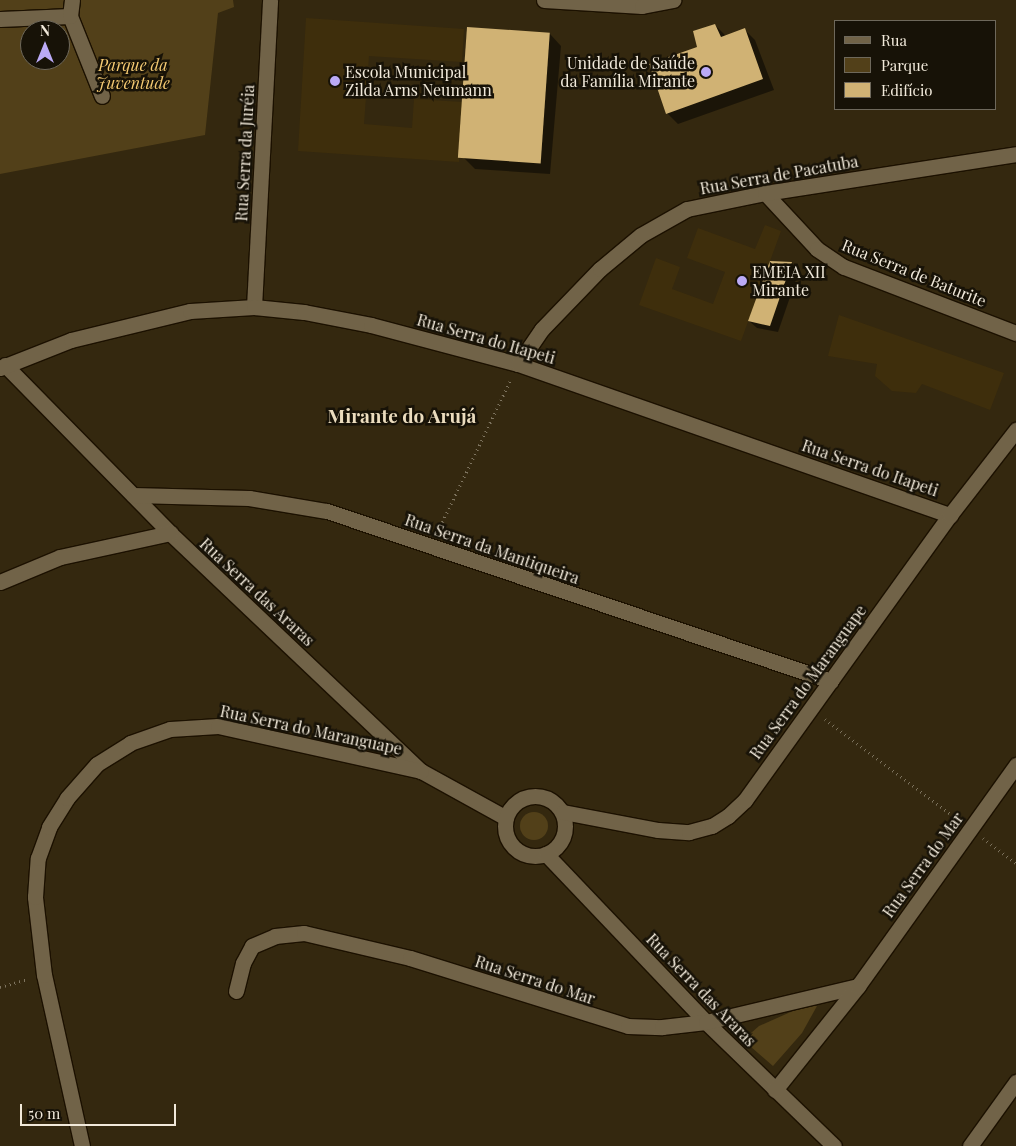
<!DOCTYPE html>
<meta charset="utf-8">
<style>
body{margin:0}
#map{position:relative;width:1016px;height:1146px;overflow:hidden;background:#34280f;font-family:"Playfair Display",serif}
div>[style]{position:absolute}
.built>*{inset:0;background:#3e2e0c}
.green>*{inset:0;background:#524019}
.round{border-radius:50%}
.shadow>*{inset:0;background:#0007}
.building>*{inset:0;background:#d0b274;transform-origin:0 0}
.path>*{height:3px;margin-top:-1.5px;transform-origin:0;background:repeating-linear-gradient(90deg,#7e745f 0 1px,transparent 0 5px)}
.roads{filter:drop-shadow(1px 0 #1c1100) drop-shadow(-1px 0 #1c1100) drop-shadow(0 1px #1c1100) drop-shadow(0 -1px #1c1100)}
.minor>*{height:15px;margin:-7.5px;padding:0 7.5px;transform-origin:7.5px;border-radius:7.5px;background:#716348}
.minor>.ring{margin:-7.5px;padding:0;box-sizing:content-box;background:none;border:15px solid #716348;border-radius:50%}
.dots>*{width:14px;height:14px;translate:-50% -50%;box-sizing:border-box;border:2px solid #171207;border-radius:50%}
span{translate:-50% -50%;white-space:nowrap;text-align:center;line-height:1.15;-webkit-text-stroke:5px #171207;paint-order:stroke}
.poi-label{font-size:16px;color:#f1e9da}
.right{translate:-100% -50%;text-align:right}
.left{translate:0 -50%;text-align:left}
.park-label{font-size:16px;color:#f6cb73;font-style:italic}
.street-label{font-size:16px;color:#f1e9da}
.quarter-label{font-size:19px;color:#ebdcbe;font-weight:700}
.legend{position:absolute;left:834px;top:20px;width:162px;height:90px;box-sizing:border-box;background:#171207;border:1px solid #6e685b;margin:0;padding:6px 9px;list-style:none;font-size:15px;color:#f1e9da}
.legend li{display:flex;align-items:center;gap:10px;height:25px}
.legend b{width:25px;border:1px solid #6e685b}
.north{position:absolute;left:20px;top:20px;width:50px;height:50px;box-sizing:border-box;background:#171207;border:1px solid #6e685b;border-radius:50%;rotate:0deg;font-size:14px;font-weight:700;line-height:20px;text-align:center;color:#f1e9da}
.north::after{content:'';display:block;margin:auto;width:18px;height:22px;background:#bbaaf6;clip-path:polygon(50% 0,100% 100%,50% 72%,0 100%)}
.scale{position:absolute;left:20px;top:1104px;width:156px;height:22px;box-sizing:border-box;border:2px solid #f1e9da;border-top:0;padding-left:6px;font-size:15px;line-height:18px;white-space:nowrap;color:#f1e9da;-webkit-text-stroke:4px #171207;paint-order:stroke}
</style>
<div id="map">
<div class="built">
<div style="clip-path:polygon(306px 18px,464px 29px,462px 62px,369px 56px,364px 124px,412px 128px,414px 99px,463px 102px,459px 162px,298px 151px)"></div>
<div style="clip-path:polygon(765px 225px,781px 231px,741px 341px,639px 305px,656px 258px,680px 267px,672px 289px,713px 304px,725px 272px,687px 258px,698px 228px,755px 249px)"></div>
<div style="clip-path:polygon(839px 315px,1004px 373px,990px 410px,922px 384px,916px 393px,892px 391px,875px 376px,877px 364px,828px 356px)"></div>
</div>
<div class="green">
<div style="clip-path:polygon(evenodd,0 0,233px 0,234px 7px,218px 13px,205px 135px,0 174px,0 0,30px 30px,60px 30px,60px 60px,30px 60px,30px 30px)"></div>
<div class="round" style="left:520px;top:812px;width:28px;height:28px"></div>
<div style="clip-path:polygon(811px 1003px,817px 1006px,802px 1033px,773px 1066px,743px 1040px,759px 1026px)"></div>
</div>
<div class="shadow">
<div style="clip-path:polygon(715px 25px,726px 36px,744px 29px,755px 40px,774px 90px,678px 124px,667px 113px)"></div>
<div style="clip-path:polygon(550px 34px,561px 46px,550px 174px,475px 169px,463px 157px)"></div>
<div style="clip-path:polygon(771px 262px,792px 264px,799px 271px,778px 332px,757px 328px,749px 321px)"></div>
</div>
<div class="building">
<div style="clip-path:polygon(715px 24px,721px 37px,745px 28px,763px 79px,666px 114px,649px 64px,697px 47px,693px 31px)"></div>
<div style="left:467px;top:27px;width:83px;height:131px;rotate:4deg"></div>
<div style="clip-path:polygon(770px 261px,792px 262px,770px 326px,748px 321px)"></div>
</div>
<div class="path">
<div style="left:438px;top:531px;width:169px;rotate:-64.3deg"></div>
<div style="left:825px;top:719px;width:164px;rotate:37.1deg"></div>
<div style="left:983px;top:838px;width:41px;rotate:37.1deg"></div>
<div style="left:0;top:987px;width:29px;rotate:-16deg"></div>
</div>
<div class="roads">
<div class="minor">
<div style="left:544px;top:0;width:98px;rotate:3.5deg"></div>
<div style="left:642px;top:6px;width:32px;rotate:-11deg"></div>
<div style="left:70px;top:16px;width:86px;rotate:68.2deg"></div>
<div style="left:0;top:19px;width:70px;rotate:-2.5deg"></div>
<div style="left:70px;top:16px;width:16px;rotate:-83deg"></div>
<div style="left:765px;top:193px;width:76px;rotate:47.1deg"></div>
<div style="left:817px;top:249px;width:32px;rotate:34deg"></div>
<div style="left:844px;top:267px;width:184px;rotate:21deg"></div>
<div style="left:254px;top:307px;width:307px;rotate:-87deg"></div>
<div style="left:518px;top:364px;width:42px;rotate:-55.6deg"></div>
<div style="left:542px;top:329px;width:83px;rotate:-46deg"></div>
<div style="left:600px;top:269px;width:53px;rotate:-39.7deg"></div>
<div style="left:641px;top:235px;width:53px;rotate:-29.5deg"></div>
<div style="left:687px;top:209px;width:80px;rotate:-11.6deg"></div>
<div style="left:765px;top:193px;width:254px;rotate:-8.8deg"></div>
<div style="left:5px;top:365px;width:235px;rotate:45.5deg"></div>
<div style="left:170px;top:533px;width:346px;rotate:43.5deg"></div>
<div style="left:421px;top:771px;width:97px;rotate:28.9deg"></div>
<div style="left:0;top:368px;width:76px;rotate:-21.5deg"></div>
<div style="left:71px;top:340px;width:122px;rotate:-13.7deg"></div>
<div style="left:190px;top:311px;width:64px;rotate:-3.6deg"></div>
<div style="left:254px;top:307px;width:50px;rotate:5.7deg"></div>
<div style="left:304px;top:312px;width:68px;rotate:11deg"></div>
<div style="left:371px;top:325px;width:152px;rotate:14.9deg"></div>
<div style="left:518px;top:364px;width:458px;rotate:19.3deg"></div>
<div style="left:133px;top:495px;width:116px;rotate:1.5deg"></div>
<div style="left:249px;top:498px;width:79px;rotate:9.5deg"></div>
<div style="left:327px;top:511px;width:532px;rotate:18.64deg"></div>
<div style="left:0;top:582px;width:65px;rotate:-22.6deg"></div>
<div style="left:60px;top:557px;width:113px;rotate:-12.3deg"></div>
<div class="ring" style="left:505px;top:796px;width:45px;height:45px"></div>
<div style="left:563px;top:812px;width:97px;rotate:10.7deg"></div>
<div style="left:658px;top:830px;width:31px;rotate:4deg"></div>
<div style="left:689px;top:832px;width:24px;rotate:-15deg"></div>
<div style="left:712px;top:826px;width:19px;rotate:-32deg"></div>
<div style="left:728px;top:816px;width:23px;rotate:-43deg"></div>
<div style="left:745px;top:800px;width:351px;rotate:-54.3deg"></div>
<div style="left:950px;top:515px;width:108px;rotate:-52.2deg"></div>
<div style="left:546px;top:854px;width:232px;rotate:46.4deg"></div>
<div style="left:706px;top:1022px;width:178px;rotate:44.1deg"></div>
<div style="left:236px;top:991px;width:29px;rotate:-76deg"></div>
<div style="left:243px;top:963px;width:19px;rotate:-62deg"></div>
<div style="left:252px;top:946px;width:25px;rotate:-23deg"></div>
<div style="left:275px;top:936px;width:29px;rotate:-6deg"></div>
<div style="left:304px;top:933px;width:109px;rotate:13.3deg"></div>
<div style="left:410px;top:958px;width:228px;rotate:17.3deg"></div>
<div style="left:628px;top:1026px;width:34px;rotate:2deg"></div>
<div style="left:662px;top:1027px;width:44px;rotate:-6.5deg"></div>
<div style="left:706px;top:1022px;width:156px;rotate:-13.3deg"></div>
<div style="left:775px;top:1090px;width:133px;rotate:-51.4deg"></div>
<div style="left:858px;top:986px;width:272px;rotate:-54.4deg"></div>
<div style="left:82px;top:1146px;width:175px;rotate:-102.5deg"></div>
<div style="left:44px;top:975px;width:79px;rotate:-96.6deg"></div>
<div style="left:35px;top:897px;width:39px;rotate:-86deg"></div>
<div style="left:38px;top:858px;width:33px;rotate:-70deg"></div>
<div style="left:49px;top:827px;width:34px;rotate:-58deg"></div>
<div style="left:67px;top:798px;width:45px;rotate:-48.6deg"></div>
<div style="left:97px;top:764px;width:39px;rotate:-32deg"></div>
<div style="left:130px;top:743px;width:42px;rotate:-19.3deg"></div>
<div style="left:170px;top:729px;width:48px;rotate:-3.6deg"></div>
<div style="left:218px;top:726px;width:208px;rotate:12.5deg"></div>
<div style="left:970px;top:1146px;width:79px;rotate:-54.3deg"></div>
</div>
</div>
<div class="dots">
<div style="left:706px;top:72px;background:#bbaaf6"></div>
<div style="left:335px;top:81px;background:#bbaaf6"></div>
<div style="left:742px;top:281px;background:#bbaaf6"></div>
</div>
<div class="poi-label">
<span class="right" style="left:695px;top:72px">Unidade de Saúde<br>da Família Mirante</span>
<span class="left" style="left:345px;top:81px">Escola Municipal<br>Zilda Arns Neumann</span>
<span class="left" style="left:752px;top:281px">EMEIA XII<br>Mirante</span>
</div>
<div class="park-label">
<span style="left:133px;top:74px">Parque da<br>Juventude</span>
</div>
<div class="street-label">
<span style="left:245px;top:153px;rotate:-87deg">Rua Serra da Juréia</span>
<span style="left:779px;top:175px;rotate:-10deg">Rua Serra de Pacatuba</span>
<span style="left:914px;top:273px;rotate:22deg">Rua Serra de Baturite</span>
<span style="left:486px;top:339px;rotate:16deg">Rua Serra do Itapeti</span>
<span style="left:870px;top:468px;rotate:19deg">Rua Serra do Itapeti</span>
<span style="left:492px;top:549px;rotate:19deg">Rua Serra da Mantiqueira</span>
<span style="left:257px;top:592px;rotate:43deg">Rua Serra das Araras</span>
<span style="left:808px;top:682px;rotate:-54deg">Rua Serra do Maranguape</span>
<span style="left:311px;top:730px;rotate:12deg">Rua Serra do Maranguape</span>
<span style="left:923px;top:865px;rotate:-54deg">Rua Serra do Mar</span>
<span style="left:535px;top:980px;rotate:18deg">Rua Serra do Mar</span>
<span style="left:701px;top:990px;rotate:46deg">Rua Serra das Araras</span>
</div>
<div class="quarter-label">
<span style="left:402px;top:416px">Mirante do Arujá</span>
</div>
<ul class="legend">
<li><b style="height:6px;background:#716348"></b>Rua</li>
<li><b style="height:14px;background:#524019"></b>Parque</li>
<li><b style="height:14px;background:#d0b274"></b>Edifício</li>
</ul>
<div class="north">N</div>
<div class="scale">50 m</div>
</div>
